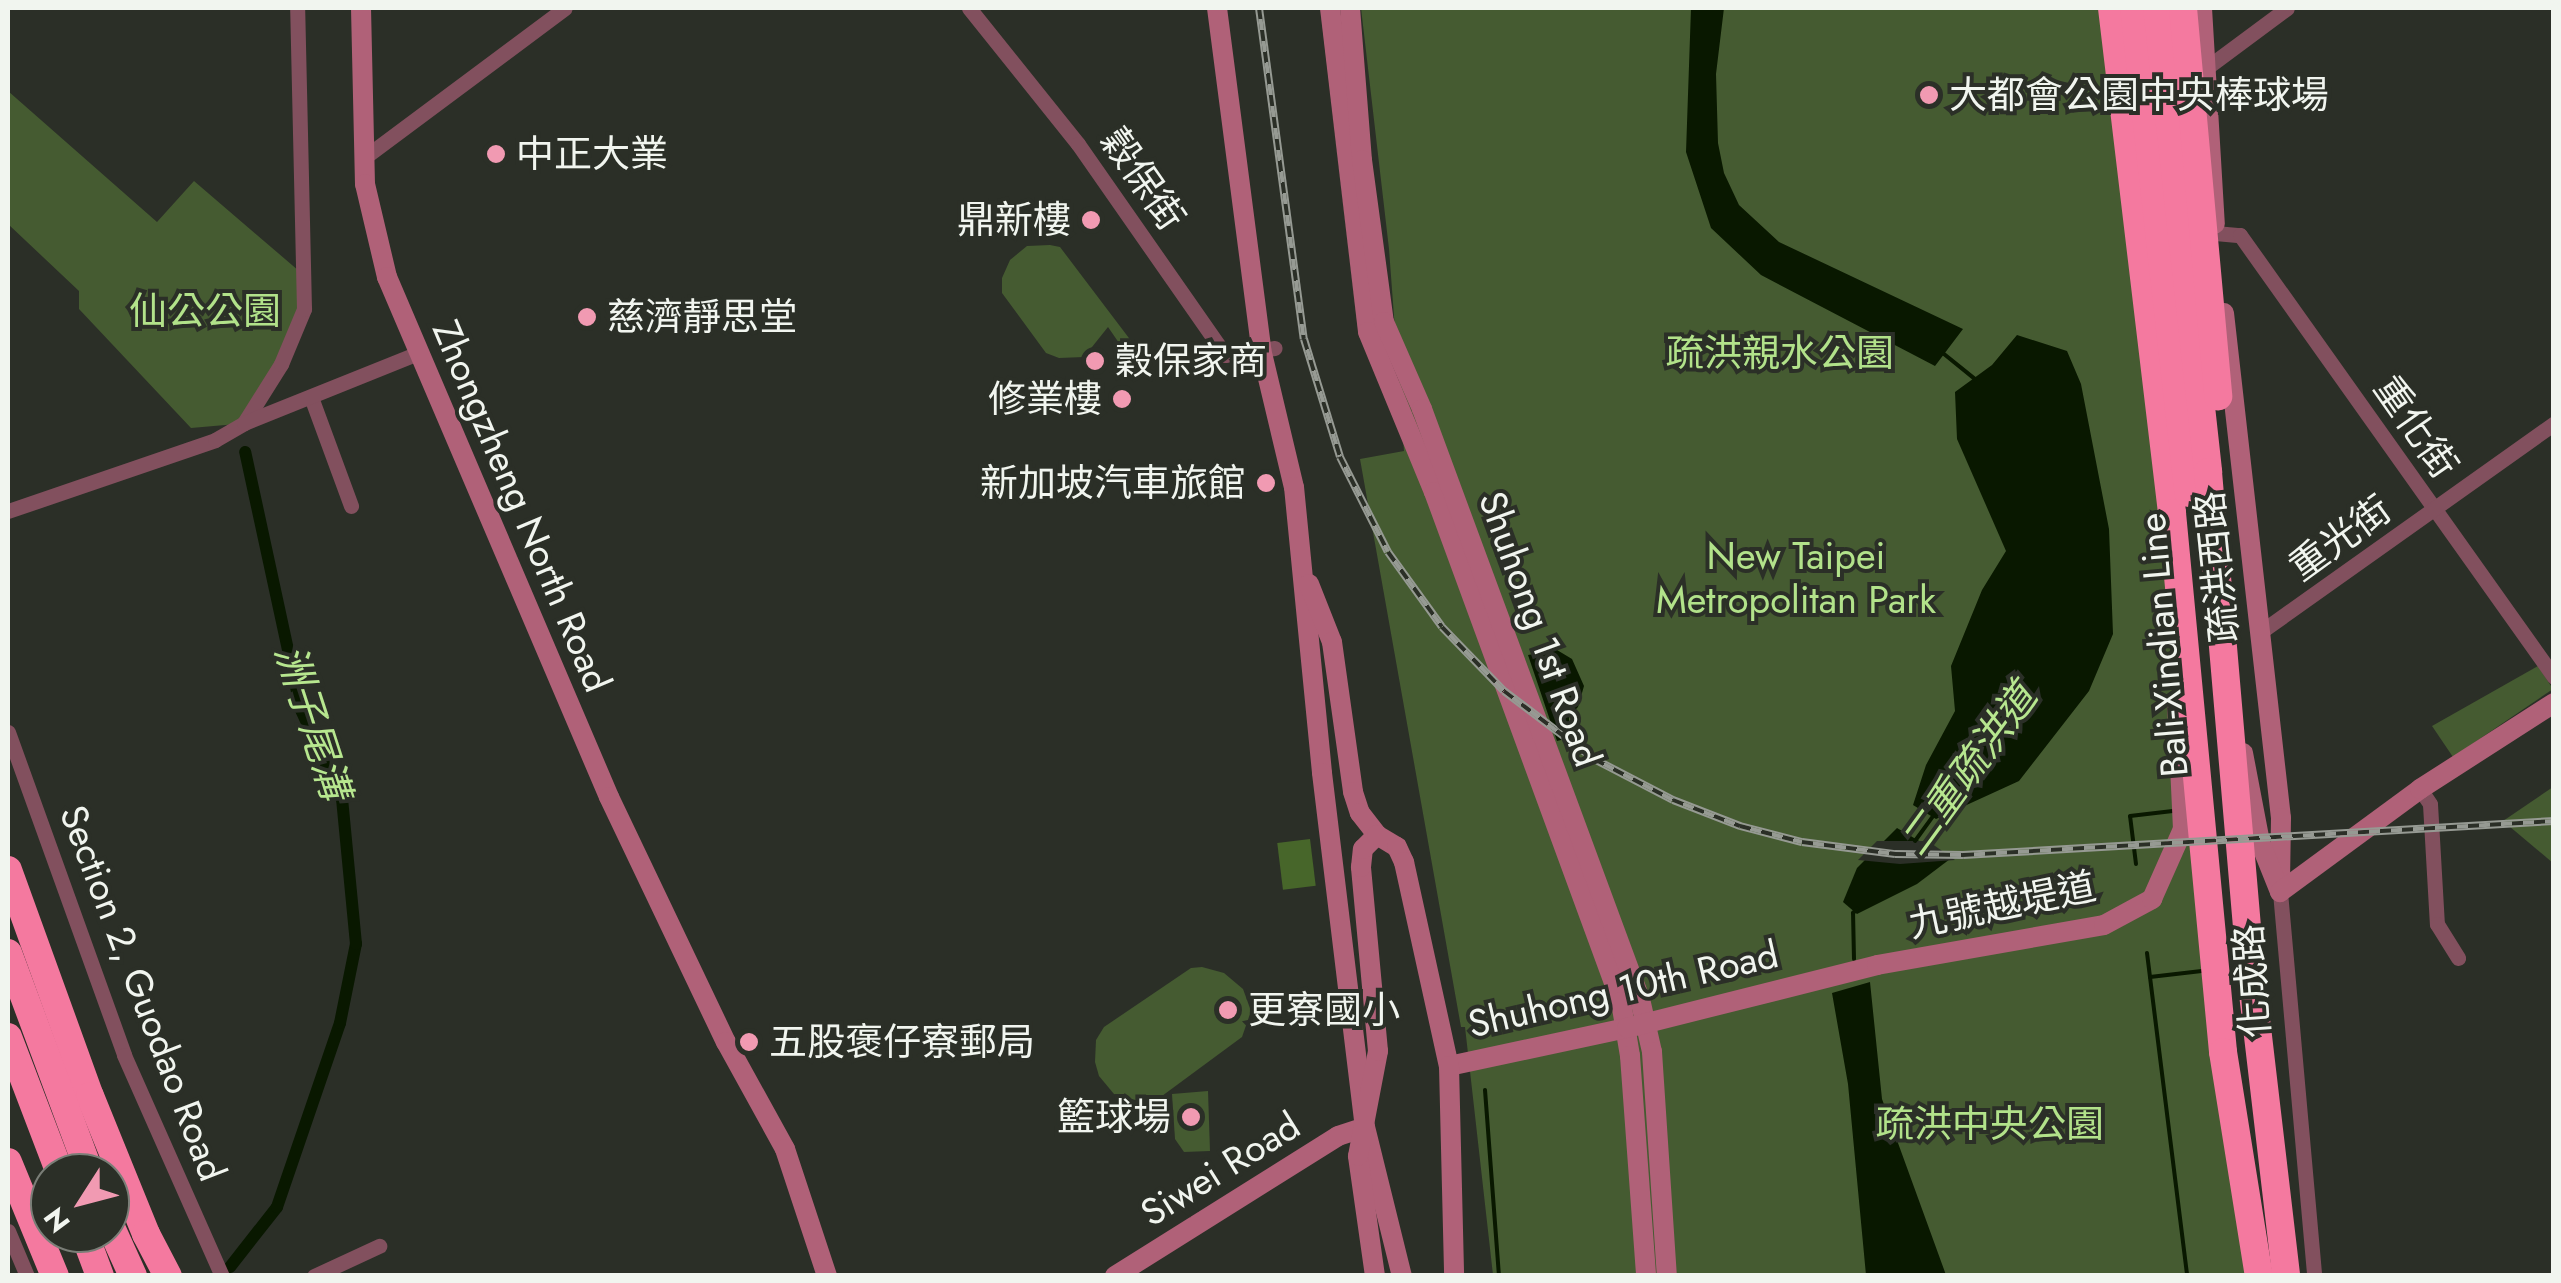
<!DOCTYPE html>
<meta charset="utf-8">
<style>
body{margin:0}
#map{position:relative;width:2561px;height:1283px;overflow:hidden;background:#2b2f27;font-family:Jost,"Noto Sans TC",sans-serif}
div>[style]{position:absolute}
.green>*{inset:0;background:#455b31}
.forest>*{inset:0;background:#47662a;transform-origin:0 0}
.water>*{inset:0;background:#091800}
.pier>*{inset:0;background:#2b2f27}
.stream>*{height:4px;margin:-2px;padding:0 2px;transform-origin:2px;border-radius:2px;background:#091800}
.canal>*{height:12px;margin:-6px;padding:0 6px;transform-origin:6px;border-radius:6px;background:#091800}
.street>*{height:15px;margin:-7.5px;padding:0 7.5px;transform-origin:7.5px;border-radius:7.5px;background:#82505e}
.secondary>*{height:20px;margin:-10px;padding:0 10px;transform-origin:10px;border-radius:10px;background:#b06178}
.highway>*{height:28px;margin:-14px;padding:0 14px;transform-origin:14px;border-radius:14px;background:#f4799f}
.rail>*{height:8px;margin-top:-4px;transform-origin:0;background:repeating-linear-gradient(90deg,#2b2f27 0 11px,#969a93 0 22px);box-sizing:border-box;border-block:2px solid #969a93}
.dots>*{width:28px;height:28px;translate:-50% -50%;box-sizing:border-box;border:5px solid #2b2f27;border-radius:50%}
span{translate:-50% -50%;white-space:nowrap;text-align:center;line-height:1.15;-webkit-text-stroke:8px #2b2f27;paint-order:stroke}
.poi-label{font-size:38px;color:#f1f5ef}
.left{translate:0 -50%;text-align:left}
.right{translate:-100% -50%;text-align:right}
.street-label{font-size:38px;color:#f1f5ef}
.park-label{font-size:38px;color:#b2e28a}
.water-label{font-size:40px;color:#b7e78f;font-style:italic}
.frame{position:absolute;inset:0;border:10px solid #f1f5ef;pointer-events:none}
.north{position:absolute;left:30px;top:1153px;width:100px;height:100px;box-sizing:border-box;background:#2b2f27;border:2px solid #7a7e77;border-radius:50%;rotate:234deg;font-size:28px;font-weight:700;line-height:40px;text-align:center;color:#f1f5ef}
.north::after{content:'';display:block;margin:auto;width:35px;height:45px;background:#f19ab2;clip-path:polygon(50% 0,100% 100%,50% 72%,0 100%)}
</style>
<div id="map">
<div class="green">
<div style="clip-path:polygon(1361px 8px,2116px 8px,2255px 1275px,1493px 1275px,1465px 1027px,1461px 1027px,1360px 459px,1404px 451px,1389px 249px)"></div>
<div style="clip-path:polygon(8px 91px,157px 222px,194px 181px,306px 277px,293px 348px,248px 423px,191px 428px,79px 309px,79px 291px,8px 224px)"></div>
<div style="clip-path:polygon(1050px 245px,1060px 247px,1138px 350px,1128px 356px,1108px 327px,1084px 357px,1059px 358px,1046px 353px,1002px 293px,1002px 278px,1010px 260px,1027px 246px)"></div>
<div style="clip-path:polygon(2538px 666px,2553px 689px,2453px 757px,2432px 726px)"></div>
<div style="clip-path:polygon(2553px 787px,2553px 863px,2503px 821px)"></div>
<div style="clip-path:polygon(1202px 967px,1224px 973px,1243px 989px,1251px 1011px,1242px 1037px,1162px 1096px,1139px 1101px,1114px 1094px,1099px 1076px,1095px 1062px,1096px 1040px,1104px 1027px,1191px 968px)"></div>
<div style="clip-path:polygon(1208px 1091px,1210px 1151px,1184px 1152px,1175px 1139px,1172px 1094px)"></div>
</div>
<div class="forest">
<div style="left:1310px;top:839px;width:47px;height:33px;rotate:83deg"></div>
</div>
<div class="water">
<div style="clip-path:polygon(1691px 8px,1724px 8px,1716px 74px,1718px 143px,1724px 173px,1739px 205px,1779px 242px,1963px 329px,1935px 366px,1761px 275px,1711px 228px,1686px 152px)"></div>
<div style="clip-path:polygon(2017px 335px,2067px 351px,2081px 384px,2109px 529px,2113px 634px,2089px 691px,2019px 781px,1936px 819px,1913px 805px,1926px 765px,1955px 711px,1951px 666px,1982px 590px,2006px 551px,1957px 439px,1955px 392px,1992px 365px)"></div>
<div style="clip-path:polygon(1557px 650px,1572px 659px,1584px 686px,1578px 707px,1569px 716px,1569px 738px,1557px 741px,1528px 655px)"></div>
<div style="clip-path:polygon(1897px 828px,1950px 859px,1917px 884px,1857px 914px,1843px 902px,1857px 868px)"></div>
<div style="clip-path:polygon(1870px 982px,1882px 1099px,1946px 1275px,1866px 1275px,1848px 1084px,1832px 993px)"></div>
</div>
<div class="pier">
<div style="clip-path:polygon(1877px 841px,1928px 841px,1955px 860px,1900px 864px,1858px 860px)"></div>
</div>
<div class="stream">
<div style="left:1944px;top:354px;width:40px;rotate:39deg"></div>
<div style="left:1915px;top:841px;width:31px;rotate:-54deg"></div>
<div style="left:2136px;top:864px;width:48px;rotate:-97.1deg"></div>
<div style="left:2130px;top:816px;width:43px;rotate:-6.6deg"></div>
<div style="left:2147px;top:953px;width:325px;rotate:82.9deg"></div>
<div style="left:1854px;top:959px;width:46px;rotate:-91.2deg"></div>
<div style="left:1853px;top:913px;width:6px;rotate:-45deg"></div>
<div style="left:2150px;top:977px;width:52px;rotate:-6.6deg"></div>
<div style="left:1485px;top:1090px;width:187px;rotate:85.7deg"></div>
</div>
<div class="canal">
<div style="left:230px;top:1267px;width:76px;rotate:-51.9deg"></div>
<div style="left:277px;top:1207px;width:194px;rotate:-71.1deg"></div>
<div style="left:340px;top:1023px;width:81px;rotate:-78.6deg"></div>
<div style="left:356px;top:944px;width:146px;rotate:-95.5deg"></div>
<div style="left:342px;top:799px;width:98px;rotate:-114.7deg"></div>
<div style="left:301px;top:710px;width:264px;rotate:-102.2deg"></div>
</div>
<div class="street">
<div style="left:969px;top:8px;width:174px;rotate:51.3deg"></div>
<div style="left:1078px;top:144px;width:257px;rotate:55.1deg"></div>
<div style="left:1225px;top:355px;width:50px;rotate:-8deg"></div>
<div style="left:2200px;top:67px;width:9px;rotate:-6deg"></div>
<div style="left:2209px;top:66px;width:97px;rotate:-36.6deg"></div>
<div style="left:365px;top:157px;width:249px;rotate:-36.7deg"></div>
<div style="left:2215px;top:233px;width:25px;rotate:5deg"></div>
<div style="left:2240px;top:235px;width:542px;rotate:54.61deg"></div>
<div style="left:311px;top:397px;width:116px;rotate:69.8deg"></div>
<div style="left:244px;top:423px;width:70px;rotate:-57.9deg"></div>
<div style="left:281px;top:364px;width:60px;rotate:-67.3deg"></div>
<div style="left:304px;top:309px;width:301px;rotate:-91.3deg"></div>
<div style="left:8px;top:511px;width:219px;rotate:-18.9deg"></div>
<div style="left:215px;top:440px;width:34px;rotate:-30deg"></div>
<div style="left:244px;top:423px;width:188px;rotate:-21.9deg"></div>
<div style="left:2259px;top:633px;width:362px;rotate:-35.4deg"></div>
<div style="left:8px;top:732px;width:343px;rotate:70.2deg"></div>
<div style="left:124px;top:1055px;width:242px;rotate:66.1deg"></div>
<div style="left:2420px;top:789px;width:18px;rotate:56deg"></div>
<div style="left:2430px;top:804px;width:120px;rotate:86.7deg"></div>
<div style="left:2437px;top:924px;width:40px;rotate:58deg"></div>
<div style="left:2280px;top:892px;width:386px;rotate:84.9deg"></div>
<div style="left:8px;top:1231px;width:49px;rotate:67.1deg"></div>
<div style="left:314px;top:1276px;width:72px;rotate:-24.8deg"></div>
</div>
<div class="secondary">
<div style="left:361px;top:8px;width:176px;rotate:88.7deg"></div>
<div style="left:365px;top:184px;width:96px;rotate:76.7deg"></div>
<div style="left:387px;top:277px;width:565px;rotate:66.88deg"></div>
<div style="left:609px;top:797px;width:272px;rotate:64.5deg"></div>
<div style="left:726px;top:1042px;width:122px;rotate:61.1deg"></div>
<div style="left:785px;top:1149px;width:134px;rotate:71.7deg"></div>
<div style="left:1217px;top:8px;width:344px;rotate:82.6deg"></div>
<div style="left:1261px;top:349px;width:142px;rotate:76.6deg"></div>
<div style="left:1294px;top:487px;width:287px;rotate:84.4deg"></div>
<div style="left:1322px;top:773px;width:357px;rotate:83.1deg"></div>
<div style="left:1365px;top:1127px;width:154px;rotate:76.1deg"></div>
<div style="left:1330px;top:8px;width:326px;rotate:83.3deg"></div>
<div style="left:1368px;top:332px;width:173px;rotate:67.6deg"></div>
<div style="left:1434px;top:492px;width:543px;rotate:69.86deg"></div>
<div style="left:1621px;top:1002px;width:55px;rotate:80.5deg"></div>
<div style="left:1630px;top:1056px;width:221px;rotate:85.8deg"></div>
<div style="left:1350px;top:8px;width:152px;rotate:85.5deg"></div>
<div style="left:1362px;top:160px;width:163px;rotate:82.3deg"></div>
<div style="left:1384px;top:322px;width:95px;rotate:66.4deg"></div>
<div style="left:1422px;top:409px;width:629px;rotate:69.72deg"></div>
<div style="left:1640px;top:999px;width:54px;rotate:77.2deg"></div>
<div style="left:1652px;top:1052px;width:225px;rotate:86.2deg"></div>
<div style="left:2202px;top:8px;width:216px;rotate:86.6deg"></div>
<div style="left:2224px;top:313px;width:508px;rotate:83.56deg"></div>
<div style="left:2281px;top:818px;width:62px;rotate:90.9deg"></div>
<div style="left:1309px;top:584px;width:62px;rotate:68.4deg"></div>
<div style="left:1332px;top:642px;width:151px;rotate:82deg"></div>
<div style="left:1353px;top:792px;width:22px;rotate:72deg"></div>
<div style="left:1360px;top:813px;width:28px;rotate:52deg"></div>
<div style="left:2243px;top:753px;width:91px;rotate:79.2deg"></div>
<div style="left:2260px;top:842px;width:54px;rotate:68.2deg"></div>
<div style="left:2280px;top:892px;width:174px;rotate:-36.3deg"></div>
<div style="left:2420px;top:789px;width:159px;rotate:-32.7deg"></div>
<div style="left:1449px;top:1066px;width:182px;rotate:-12.1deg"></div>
<div style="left:1627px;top:1028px;width:258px;rotate:-14.1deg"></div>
<div style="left:1877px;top:965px;width:230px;rotate:-10deg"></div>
<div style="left:2104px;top:925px;width:55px;rotate:-28.4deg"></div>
<div style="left:2152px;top:899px;width:77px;rotate:-66.1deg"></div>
<div style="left:2183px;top:829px;width:127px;rotate:-92.7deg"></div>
<div style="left:1115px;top:1276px;width:263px;rotate:-32.1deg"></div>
<div style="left:1338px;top:1136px;width:28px;rotate:-18deg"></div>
<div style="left:1375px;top:1276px;width:121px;rotate:-98.1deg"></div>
<div style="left:1358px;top:1156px;width:107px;rotate:-79.2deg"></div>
<div style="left:1378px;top:1051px;width:185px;rotate:-95.3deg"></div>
<div style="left:1361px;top:867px;width:18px;rotate:-84deg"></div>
<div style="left:1363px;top:849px;width:20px;rotate:-45deg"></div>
<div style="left:1377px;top:835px;width:23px;rotate:31deg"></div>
<div style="left:1397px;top:847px;width:17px;rotate:65deg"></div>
<div style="left:1404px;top:862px;width:209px;rotate:77.6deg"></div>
<div style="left:1449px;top:1066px;width:210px;rotate:88.6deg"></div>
</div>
<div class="highway">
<div style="left:2112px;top:8px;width:509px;rotate:83.22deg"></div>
<div style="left:2172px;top:513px;width:541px;rotate:84.59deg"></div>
<div style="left:2223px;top:1052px;width:227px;rotate:80.9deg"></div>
<div style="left:2134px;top:8px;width:488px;rotate:83.6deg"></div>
<div style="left:2157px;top:8px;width:467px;rotate:83.7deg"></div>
<div style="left:2208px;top:472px;width:515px;rotate:85.1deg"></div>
<div style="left:2252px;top:985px;width:293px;rotate:83.3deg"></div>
<div style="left:2183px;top:8px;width:390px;rotate:84.8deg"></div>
<div style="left:8px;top:870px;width:240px;rotate:70.1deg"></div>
<div style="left:90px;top:1096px;width:149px;rotate:67.9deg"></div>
<div style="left:146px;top:1234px;width:47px;rotate:62.4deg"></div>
<div style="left:8px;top:953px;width:235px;rotate:69.6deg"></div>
<div style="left:8px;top:1037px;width:146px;rotate:69.1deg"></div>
<div style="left:8px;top:1162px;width:123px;rotate:67.6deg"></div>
<div style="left:110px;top:1225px;width:56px;rotate:65.7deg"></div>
<div style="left:84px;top:1233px;width:46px;rotate:69.6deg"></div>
</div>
<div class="rail">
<div style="left:1259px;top:8px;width:334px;rotate:82.3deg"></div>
<div style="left:1304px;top:339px;width:123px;rotate:73deg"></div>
<div style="left:1340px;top:457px;width:106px;rotate:63.2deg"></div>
<div style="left:1388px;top:552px;width:92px;rotate:54.2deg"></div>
<div style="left:1442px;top:627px;width:89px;rotate:45.9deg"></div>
<div style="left:1504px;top:691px;width:113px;rotate:37.1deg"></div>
<div style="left:1594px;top:759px;width:89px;rotate:27.4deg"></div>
<div style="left:1673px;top:800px;width:72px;rotate:21.2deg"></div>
<div style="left:1740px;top:826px;width:64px;rotate:14.5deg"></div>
<div style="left:1802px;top:842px;width:94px;rotate:7.4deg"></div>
<div style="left:1895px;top:854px;width:68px;rotate:0.8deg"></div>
<div style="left:1963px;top:855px;width:592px;rotate:-3.29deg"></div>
</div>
<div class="dots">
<div style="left:1929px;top:95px;background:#f19ab2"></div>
<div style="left:496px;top:154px;background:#f19ab2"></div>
<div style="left:1091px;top:220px;background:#f19ab2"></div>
<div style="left:587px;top:317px;background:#f19ab2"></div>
<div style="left:1095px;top:361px;background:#f19ab2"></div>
<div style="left:1122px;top:399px;background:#f19ab2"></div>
<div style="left:1266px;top:483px;background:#f19ab2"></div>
<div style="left:1228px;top:1010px;background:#f19ab2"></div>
<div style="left:749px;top:1042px;background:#f19ab2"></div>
<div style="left:1191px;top:1117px;background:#f19ab2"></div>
</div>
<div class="poi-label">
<span class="left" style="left:1949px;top:95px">大都會公園中央棒球場</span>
<span class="left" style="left:516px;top:154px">中正大業</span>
<span class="right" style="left:1071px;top:220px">鼎新樓</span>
<span class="left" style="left:607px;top:317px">慈濟靜思堂</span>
<span class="left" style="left:1115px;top:361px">穀保家商</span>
<span class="right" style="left:1102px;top:399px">修業樓</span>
<span class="right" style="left:1246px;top:483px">新加坡汽車旅館</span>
<span class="left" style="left:1248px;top:1010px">更寮國小</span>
<span class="left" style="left:769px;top:1042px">五股褒仔寮郵局</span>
<span class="right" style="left:1171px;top:1117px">籃球場</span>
</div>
<div class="street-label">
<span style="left:1143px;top:179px;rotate:55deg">穀保街</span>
<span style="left:2416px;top:427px;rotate:55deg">重化街</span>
<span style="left:522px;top:506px;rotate:67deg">Zhongzheng North Road</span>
<span style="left:2340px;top:538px;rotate:-36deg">重光街</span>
<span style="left:2217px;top:567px;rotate:-96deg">疏洪西路</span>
<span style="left:1540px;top:629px;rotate:70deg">Shuhong 1st Road</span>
<span style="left:2163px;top:645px;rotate:-95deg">Bali-Xindian Line</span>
<span style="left:2002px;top:905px;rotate:-12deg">九號越堤道</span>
<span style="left:2252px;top:981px;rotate:-94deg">化成路</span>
<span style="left:1623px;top:989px;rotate:-13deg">Shuhong 10th Road</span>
<span style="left:143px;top:993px;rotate:69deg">Section 2, Guodao Road</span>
<span style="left:1220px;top:1169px;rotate:-32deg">Siwei Road</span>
</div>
<div class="park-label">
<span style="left:205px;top:311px">仙公公園</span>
<span style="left:1780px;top:353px">疏洪親水公園</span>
<span style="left:1796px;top:578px">New Taipei<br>Metropolitan Park</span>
<span style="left:1990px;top:1124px">疏洪中央公園</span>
</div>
<div class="water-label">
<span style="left:313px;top:722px;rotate:72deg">洲子尾溝</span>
<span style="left:1968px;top:769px;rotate:-54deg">二重疏洪道</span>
</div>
<div class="frame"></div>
<div class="north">N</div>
</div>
